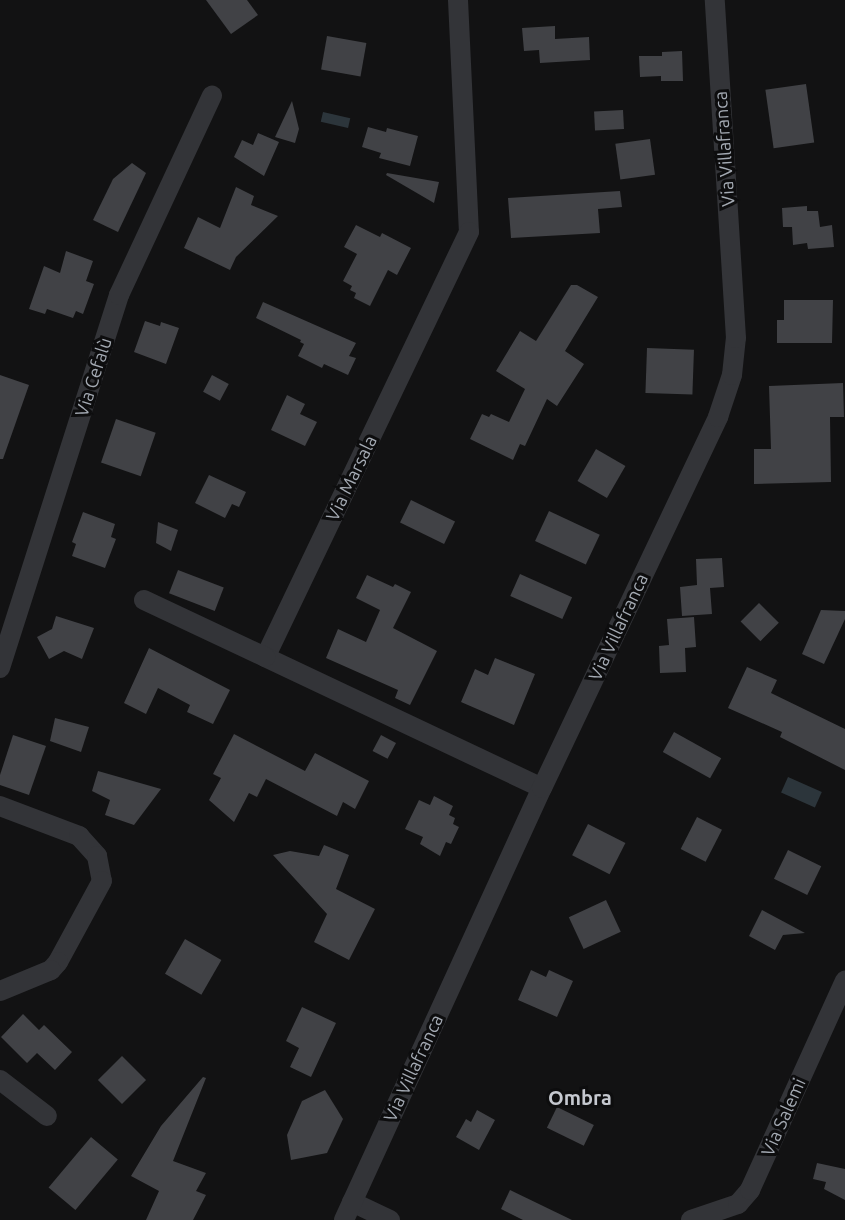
<!DOCTYPE html>
<meta charset="utf-8">
<style>
body{margin:0}
#map{position:relative;width:845px;height:1220px;overflow:hidden;background:#121213;font-family:Ubuntu,sans-serif}
div>[style]{position:absolute}
.water>*{inset:0;background:#2c353b;transform-origin:0 0}
.building>*{inset:0;background:#414246;transform-origin:0 0}
.street>*{height:20px;margin:-10px;padding:0 10px;transform-origin:10px;border-radius:10px;background:#333438}
span{translate:-50% -50%;white-space:nowrap;text-align:center;line-height:1.15;-webkit-text-stroke:6px #0d0d0e;paint-order:stroke}
.street-label{font-size:18px;color:#a4aab3}
.neighbourhood-label{font-size:20px;color:#c5c8cf;font-weight:700}
</style>
<div id="map">
<div class="water">
<div style="left:323px;top:112px;width:28px;height:10px;rotate:13deg"></div>
<div style="left:788px;top:777px;width:37px;height:17px;rotate:24deg"></div>
</div>
<div class="building">
<div style="clip-path:polygon(206px 0,247px 0,258px 15px,231px 34px)"></div>
<div style="clip-path:polygon(555px 26px,555px 39px,589px 37px,590px 60px,540px 63px,539px 50px,524px 51px,522px 28px)"></div>
<div style="left:327px;top:36px;width:40px;height:34px;rotate:10deg"></div>
<div style="clip-path:polygon(682px 51px,683px 81px,661px 81px,661px 76px,640px 77px,639px 56px,662px 56px,662px 52px)"></div>
<div style="left:806px;top:84px;width:59px;height:41px;rotate:82deg"></div>
<div style="clip-path:polygon(292px 101px,299px 129px,295px 143px,275px 137px)"></div>
<div style="left:623px;top:110px;width:19px;height:29px;rotate:87deg"></div>
<div style="clip-path:polygon(368px 127px,386px 132px,387px 128px,418px 136px,410px 166px,379px 158px,381px 153px,362px 147px)"></div>
<div style="clip-path:polygon(258px 133px,279px 142px,264px 176px,234px 157px,242px 140px,253px 145px)"></div>
<div style="left:650px;top:139px;width:36px;height:35px;rotate:82deg"></div>
<div style="clip-path:polygon(132px 163px,146px 173px,118px 232px,93px 220px,113px 179px)"></div>
<div style="clip-path:polygon(387px 173px,439px 182px,434px 203px,386px 175px)"></div>
<div style="clip-path:polygon(236px 187px,254px 196px,251px 205px,278px 216px,236px 257px,230px 270px,184px 248px,198px 217px,220px 228px)"></div>
<div style="clip-path:polygon(620px 191px,622px 207px,598px 209px,600px 233px,511px 238px,508px 198px)"></div>
<div style="clip-path:polygon(807px 206px,807px 211px,818px 211px,820px 227px,832px 225px,834px 247px,808px 249px,807px 243px,793px 245px,792px 227px,783px 227px,782px 208px)"></div>
<div style="clip-path:polygon(356px 225px,380px 237px,382px 233px,411px 248px,397px 275px,388px 270px,370px 306px,354px 298px,356px 293px,350px 290px,352px 286px,343px 281px,357px 254px,344px 247px)"></div>
<div style="clip-path:polygon(66px 251px,93px 261px,86px 281px,94px 284px,83px 314px,76px 311px,73px 318px,47px 309px,45px 314px,29px 309px,44px 266px,60px 273px)"></div>
<div style="clip-path:polygon(571px 285px,577px 285px,598px 297px,565px 351px,584px 364px,557px 406px,547px 399px,525px 446px,520px 444px,513px 460px,470px 439px,482px 414px,489px 417px,491px 414px,509px 422px,525px 389px,496px 371px,520px 331px,536px 341px)"></div>
<div style="clip-path:polygon(784px 300px,833px 300px,832px 343px,777px 343px,777px 320px,784px 320px)"></div>
<div style="clip-path:polygon(263px 302px,356px 343px,349px 356px,356px 358px,348px 375px,324px 364px,322px 368px,298px 356px,304px 344px,300px 342px,301px 340px,256px 318px)"></div>
<div style="clip-path:polygon(145px 321px,160px 326px,161px 322px,179px 328px,166px 364px,134px 352px)"></div>
<div style="left:647px;top:348px;width:47px;height:45px;rotate:2deg"></div>
<div style="clip-path:polygon(0 375px,29px 385px,3px 459px,0 459px)"></div>
<div style="left:212px;top:375px;width:19px;height:19px;rotate:28deg"></div>
<div style="clip-path:polygon(843px 383px,844px 417px,830px 417px,831px 482px,754px 484px,754px 449px,771px 449px,769px 386px)"></div>
<div style="clip-path:polygon(287px 395px,305px 404px,300px 414px,317px 422px,305px 446px,271px 430px)"></div>
<div style="left:116px;top:419px;width:42px;height:46px;rotate:19deg"></div>
<div style="left:596px;top:449px;width:34px;height:37px;rotate:30deg"></div>
<div style="clip-path:polygon(209px 475px,246px 492px,239px 507px,232px 504px,225px 518px,195px 503px)"></div>
<div style="left:411px;top:500px;width:49px;height:25px;rotate:26deg"></div>
<div style="left:549px;top:511px;width:56px;height:33px;rotate:25deg"></div>
<div style="clip-path:polygon(83px 512px,115px 524px,111px 537px,116px 539px,105px 568px,72px 556px,76px 544px,72px 542px)"></div>
<div style="clip-path:polygon(158px 522px,178px 530px,171px 551px,156px 543px)"></div>
<div style="clip-path:polygon(722px 558px,724px 587px,710px 588px,712px 614px,682px 616px,680px 587px,697px 585px,696px 559px)"></div>
<div style="left:178px;top:570px;width:49px;height:25px;rotate:21deg"></div>
<div style="left:520px;top:574px;width:57px;height:24px;rotate:24deg"></div>
<div style="clip-path:polygon(367px 575px,393px 587px,395px 584px,411px 592px,393px 628px,437px 651px,410px 705px,395px 698px,398px 690px,326px 658px,338px 629px,366px 642px,380px 610px,356px 598px)"></div>
<div style="left:759px;top:603px;width:28px;height:26px;rotate:45deg"></div>
<div style="clip-path:polygon(821px 610px,845px 611px,845px 619px,824px 664px,802px 654px)"></div>
<div style="clip-path:polygon(56px 616px,94px 628px,82px 659px,64px 651px,49px 659px,37px 637px,52px 629px)"></div>
<div style="clip-path:polygon(694px 617px,696px 647px,685px 648px,686px 672px,660px 673px,659px 646px,669px 645px,667px 619px)"></div>
<div style="clip-path:polygon(149px 648px,230px 690px,213px 724px,187px 712px,190px 705px,158px 688px,146px 714px,124px 703px)"></div>
<div style="clip-path:polygon(495px 658px,535px 674px,514px 725px,461px 702px,475px 669px,488px 675px)"></div>
<div style="clip-path:polygon(747px 667px,777px 680px,771px 693px,845px 729px,845px 770px,780px 737px,782px 732px,728px 708px)"></div>
<div style="clip-path:polygon(55px 718px,89px 727px,81px 752px,50px 741px)"></div>
<div style="left:674px;top:732px;width:54px;height:23px;rotate:29deg"></div>
<div style="clip-path:polygon(234px 734px,305px 771px,315px 753px,369px 781px,355px 809px,343px 802px,337px 816px,266px 779px,257px 797px,249px 793px,234px 822px,209px 800px,221px 778px,213px 774px)"></div>
<div style="clip-path:polygon(13px 735px,46px 746px,29px 795px,0 785px,0 775px)"></div>
<div style="left:381px;top:735px;width:17px;height:18px;rotate:28deg"></div>
<div style="clip-path:polygon(98px 771px,161px 789px,134px 825px,105px 815px,110px 800px,92px 791px)"></div>
<div style="clip-path:polygon(434px 796px,453px 806px,449px 815px,455px 818px,453px 824px,459px 827px,451px 844px,446px 842px,440px 856px,420px 844px,423px 837px,405px 829px,419px 800px,430px 805px)"></div>
<div style="left:697px;top:817px;width:28px;height:36px;rotate:27deg"></div>
<div style="left:588px;top:824px;width:42px;height:35px;rotate:27deg"></div>
<div style="clip-path:polygon(324px 845px,349px 855px,336px 889px,375px 909px,349px 960px,314px 942px,327px 914px,273px 855px,290px 851px,319px 856px)"></div>
<div style="left:788px;top:850px;width:37px;height:32px;rotate:26deg"></div>
<div style="left:606px;top:900px;width:35px;height:41px;rotate:65deg"></div>
<div style="clip-path:polygon(762px 910px,805px 933px,783px 935px,775px 950px,749px 936px)"></div>
<div style="left:185px;top:939px;width:42px;height:40px;rotate:30deg"></div>
<div style="clip-path:polygon(531px 970px,546px 977px,549px 970px,573px 981px,557px 1017px,518px 1000px)"></div>
<div style="clip-path:polygon(302px 1007px,336px 1023px,311px 1077px,290px 1067px,299px 1048px,286px 1041px)"></div>
<div style="clip-path:polygon(23px 1014px,39px 1030px,44px 1025px,72px 1052px,55px 1070px,37px 1053px,27px 1063px,1px 1037px)"></div>
<div style="left:122px;top:1056px;width:34px;height:34px;rotate:45deg"></div>
<div style="clip-path:polygon(203px 1077px,206px 1078px,173px 1161px,206px 1173px,196px 1191px,206px 1195px,193px 1220px,146px 1220px,159px 1191px,131px 1176px,161px 1126px)"></div>
<div style="clip-path:polygon(325px 1090px,343px 1119px,327px 1153px,291px 1160px,287px 1135px,302px 1101px)"></div>
<div style="left:557px;top:1107px;width:41px;height:23px;rotate:26deg"></div>
<div style="clip-path:polygon(477px 1110px,495px 1120px,479px 1150px,456px 1137px,466px 1119px,471px 1122px)"></div>
<div style="left:91px;top:1137px;width:35px;height:66px;rotate:40deg"></div>
<div style="clip-path:polygon(817px 1163px,845px 1169px,845px 1200px,824px 1189px,826px 1182px,813px 1179px)"></div>
<div style="clip-path:polygon(510px 1190px,572px 1220px,523px 1220px,501px 1209px)"></div>
</div>
<div class="street">
<div style="left:458px;top:0;width:232px;rotate:87.3deg"></div>
<div style="left:469px;top:232px;width:471px;rotate:115.6deg"></div>
<div style="left:265px;top:657px;width:306px;rotate:25.3deg"></div>
<div style="left:144px;top:600px;width:134px;rotate:25.2deg"></div>
<div style="left:0;top:668px;width:392px;rotate:-72.3deg"></div>
<div style="left:119px;top:295px;width:220px;rotate:-65deg"></div>
<div style="left:0;top:806px;width:85px;rotate:20.8deg"></div>
<div style="left:79px;top:836px;width:27px;rotate:48deg"></div>
<div style="left:97px;top:856px;width:25px;rotate:79deg"></div>
<div style="left:102px;top:881px;width:92px;rotate:118.5deg"></div>
<div style="left:58px;top:962px;width:11px;rotate:131deg"></div>
<div style="left:51px;top:970px;width:55px;rotate:157.6deg"></div>
<div style="left:0;top:1080px;width:59px;rotate:37.5deg"></div>
<div style="left:352px;top:1202px;width:42px;rotate:25.3deg"></div>
<div style="left:344px;top:1220px;width:475px;rotate:-65.4deg"></div>
<div style="left:542px;top:788px;width:411px;rotate:-64.6deg"></div>
<div style="left:718px;top:417px;width:44px;rotate:-71.6deg"></div>
<div style="left:732px;top:375px;width:37px;rotate:-84deg"></div>
<div style="left:736px;top:338px;width:339px;rotate:-93.6deg"></div>
<div style="left:691px;top:1220px;width:50px;rotate:-18.8deg"></div>
<div style="left:738px;top:1204px;width:18px;rotate:-49deg"></div>
<div style="left:750px;top:1190px;width:230px;rotate:-65.6deg"></div>
</div>
<div class="street-label">
<span style="left:724px;top:149px;rotate:-94deg">Via Villafranca</span>
<span style="left:93px;top:377px;rotate:-72deg">Via Cefalù</span>
<span style="left:351px;top:478px;rotate:-64deg">Via Marsala</span>
<span style="left:618px;top:627px;rotate:-65deg">Via Villafranca</span>
<span style="left:413px;top:1068px;rotate:-65deg">Via Villafranca</span>
<span style="left:783px;top:1117px;rotate:-66deg">Via Salemi</span>
</div>
<div class="neighbourhood-label">
<span style="left:580px;top:1097px">Ombra</span>
</div>
</div>
